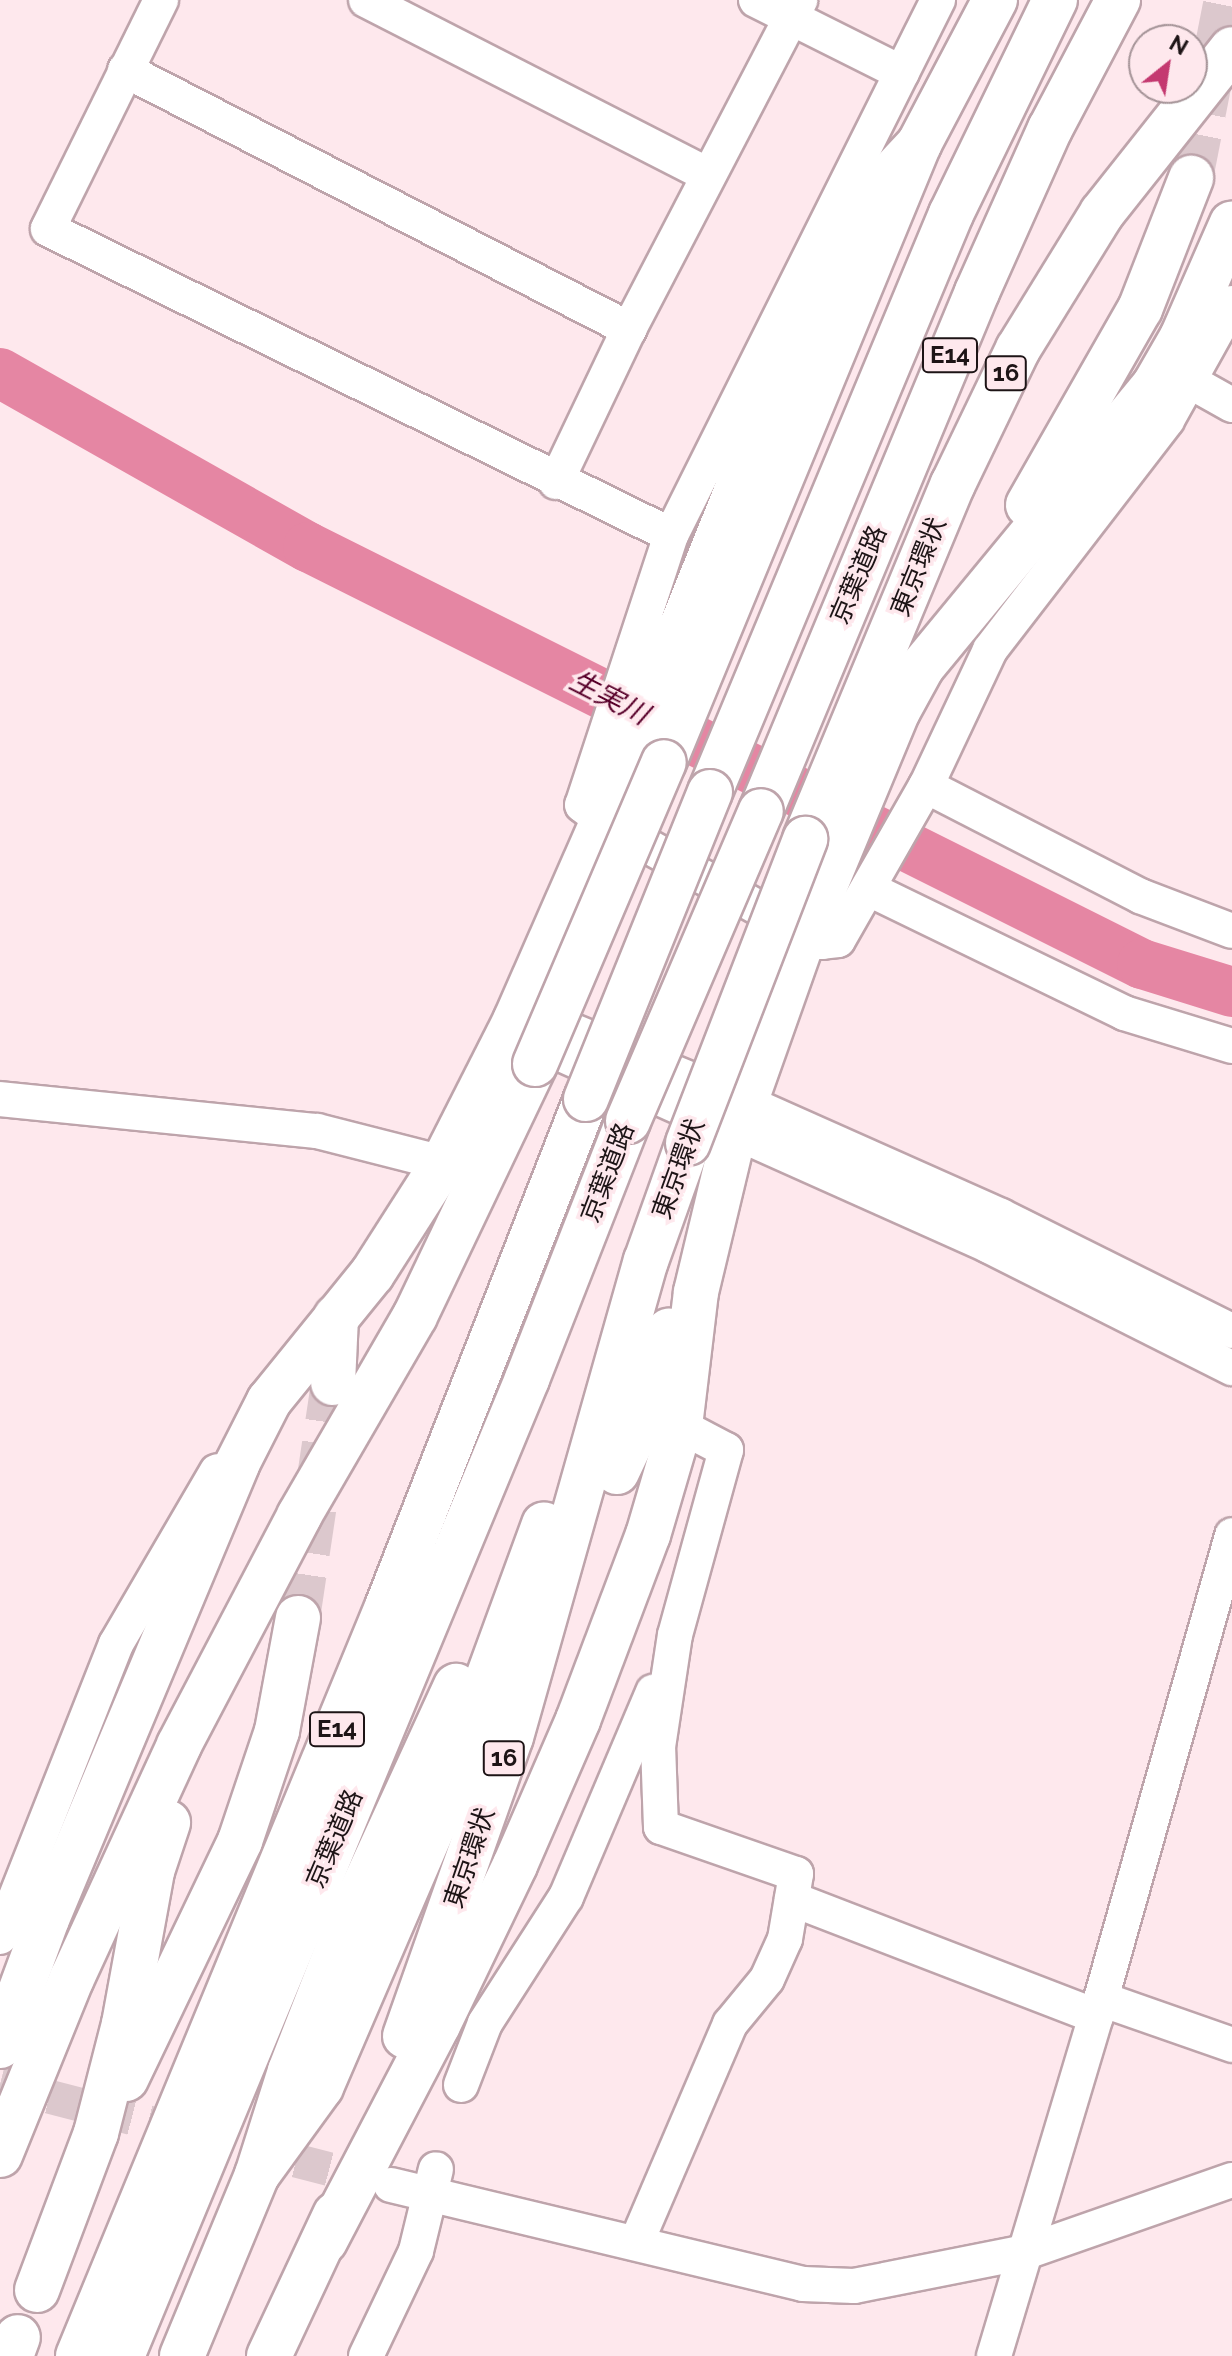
<!DOCTYPE html>
<meta charset="utf-8">
<style>
body{margin:0}
#map{position:relative;width:1232px;height:2356px;overflow:hidden;background:#fee8ed;font-family:Raleway,"Noto Sans JP",sans-serif}
div>[style]{position:absolute}
.river>*{height:50px;margin:-25px;padding:0 25px;transform-origin:25px;border-radius:25px;background:#e586a3}
.minor-tunnel>*{height:34px;margin-top:-17px;transform-origin:0;background:repeating-linear-gradient(90deg,#dcc8cd 0 34px,transparent 0 51px)}
.highway-tunnel>*{height:44px;margin-top:-22px;transform-origin:0;background:repeating-linear-gradient(90deg,#dcc8cd 0 44px,transparent 0 66px)}
.roads{filter:drop-shadow(2px 0 #bea4ab) drop-shadow(-2px 0 #bea4ab) drop-shadow(0 2px #bea4ab) drop-shadow(0 -2px #bea4ab)}
.minor>*{height:34px;margin:-17px;padding:0 17px;transform-origin:17px;border-radius:17px;background:#fff}
.highway>*{height:44px;margin:-22px;padding:0 22px;transform-origin:22px;border-radius:22px;background:#fff}
.bridges{filter:drop-shadow(2px 0 #bea4ab) drop-shadow(-2px 0 #bea4ab) drop-shadow(0 2px #bea4ab) drop-shadow(0 -2px #bea4ab)}
.highway-bridge>*{height:44px;margin:-22px;padding:0 22px;transform-origin:22px;border-radius:22px;background:#fff}
span{translate:-50% -50%;white-space:nowrap;text-align:center;line-height:1.15;-webkit-text-stroke:7px #fee8ed;paint-order:stroke}
.shield-label span{padding:2px 6px;background:#fee8ed;border:2px solid;border-radius:6px;-webkit-text-stroke-width:0}
.shield-label{font-size:24px;color:#1d1416;font-weight:700}
.street-label{font-size:26px;color:#1d1416}
.water-label{font-size:28px;color:#58002a;font-style:italic}
.north{position:absolute;left:1128px;top:24px;width:80px;height:80px;box-sizing:border-box;background:#fee8ed;border:2px solid #a49397;border-radius:50%;rotate:30deg;font-size:22px;font-weight:700;line-height:32px;text-align:center;color:#1d1416}
.north::after{content:'';display:block;margin:auto;width:28px;height:36px;background:#c43970;clip-path:polygon(50% 0,100% 100%,50% 72%,0 100%)}
</style>
<div id="map">
<div class="river">
<div style="left:0;top:373px;width:354px;rotate:29.5deg"></div>
<div style="left:308px;top:547px;width:932px;rotate:26.57deg"></div>
<div style="left:1142px;top:964px;width:94px;rotate:17.3deg"></div>
</div>
<div class="minor-tunnel">
<div style="left:0;top:2084px;width:391px;rotate:14.5deg"></div>
</div>
<div class="highway-tunnel">
<div style="left:1191px;top:178px;width:181px;rotate:-78.9deg"></div>
<div style="left:298px;top:1618px;width:238px;rotate:-81.5deg"></div>
</div>
<div class="roads">
<div class="minor">
<div style="left:161px;top:0;width:255px;rotate:116.3deg"></div>
<div style="left:48px;top:229px;width:694px;rotate:26.16deg"></div>
<div style="left:366px;top:0;width:384px;rotate:27.1deg"></div>
<div style="left:756px;top:0;width:163px;rotate:26.6deg"></div>
<div style="left:938px;top:0;width:598px;rotate:116.52deg"></div>
<div style="left:671px;top:535px;width:284px;rotate:108.2deg"></div>
<div style="left:582px;top:805px;width:26px;rotate:37deg"></div>
<div style="left:603px;top:821px;width:231px;rotate:29.2deg"></div>
<div style="left:805px;top:934px;width:19px;rotate:25deg"></div>
<div style="left:822px;top:942px;width:16px;rotate:-7deg"></div>
<div style="left:838px;top:940px;width:177px;rotate:-60.3deg"></div>
<div style="left:926px;top:786px;width:150px;rotate:-64.8deg"></div>
<div style="left:990px;top:650px;width:290px;rotate:-52.4deg"></div>
<div style="left:1167px;top:420px;width:134px;rotate:-60.9deg"></div>
<div style="left:125px;top:70px;width:567px;rotate:27.2deg"></div>
<div style="left:1191px;top:382px;width:47px;rotate:29.3deg"></div>
<div style="left:556px;top:482px;width:170px;rotate:-64.5deg"></div>
<div style="left:629px;top:329px;width:371px;rotate:-62.5deg"></div>
<div style="left:926px;top:786px;width:241px;rotate:27.2deg"></div>
<div style="left:1140px;top:896px;width:98px;rotate:20.8deg"></div>
<div style="left:869px;top:889px;width:284px;rotate:25.9deg"></div>
<div style="left:1124px;top:1013px;width:113px;rotate:17deg"></div>
<div style="left:527px;top:1022px;width:34px;rotate:7deg"></div>
<div style="left:561px;top:1026px;width:199px;rotate:22.4deg"></div>
<div style="left:745px;top:1102px;width:280px;rotate:24deg"></div>
<div style="left:1001px;top:1216px;width:258px;rotate:26.5deg"></div>
<div style="left:525px;top:1029px;width:39px;rotate:37deg"></div>
<div style="left:556px;top:1052px;width:474px;rotate:24.1deg"></div>
<div style="left:989px;top:1246px;width:272px;rotate:26.7deg"></div>
<div style="left:0;top:1099px;width:319px;rotate:5.8deg"></div>
<div style="left:317px;top:1131px;width:130px;rotate:14.3deg"></div>
<div style="left:792px;top:1899px;width:326px;rotate:21.1deg"></div>
<div style="left:0;top:1937px;width:315px;rotate:-68.4deg"></div>
<div style="left:116px;top:1644px;width:200px;rotate:-59.7deg"></div>
<div style="left:1101px;top:1999px;width:139px;rotate:19.3deg"></div>
<div style="left:461px;top:2085px;width:66px;rotate:-68.8deg"></div>
<div style="left:485px;top:2023px;width:150px;rotate:-57.3deg"></div>
<div style="left:566px;top:1897px;width:223px;rotate:-67deg"></div>
<div style="left:391px;top:2185px;width:424px;rotate:13.5deg"></div>
<div style="left:803px;top:2284px;width:51px;rotate:2.2deg"></div>
<div style="left:854px;top:2286px;width:175px;rotate:-11.2deg"></div>
<div style="left:1026px;top:2252px;width:218px;rotate:-19.3deg"></div>
<div style="left:637px;top:2241px;width:236px;rotate:-66.8deg"></div>
<div style="left:730px;top:2024px;width:58px;rotate:-50.6deg"></div>
<div style="left:767px;top:1979px;width:44px;rotate:-65.8deg"></div>
<div style="left:785px;top:1939px;width:66px;rotate:-80.4deg"></div>
<div style="left:796px;top:1874px;width:143px;rotate:-160.8deg"></div>
<div style="left:661px;top:1827px;width:80px;rotate:-92.1deg"></div>
<div style="left:658px;top:1747px;width:113px;rotate:-81.4deg"></div>
<div style="left:675px;top:1635px;width:192px;rotate:-74.6deg"></div>
<div style="left:726px;top:1450px;width:52px;rotate:-152.4deg"></div>
<div style="left:366px;top:2356px;width:116px;rotate:-64.5deg"></div>
<div style="left:416px;top:2251px;width:84px;rotate:-76.3deg"></div>
<div style="left:994px;top:2356px;width:373px;rotate:-73.3deg"></div>
<div style="left:1101px;top:1999px;width:482px;rotate:-74.2deg"></div>
</div>
<div class="highway">
<div style="left:1028px;top:505px;width:226px;rotate:-60.3deg"></div>
<div style="left:1140px;top:309px;width:141px;rotate:-68.7deg"></div>
<div style="left:664px;top:762px;width:669px;rotate:-67.58deg"></div>
<div style="left:919px;top:144px;width:163px;rotate:-62.2deg"></div>
<div style="left:710px;top:792px;width:626px;rotate:-67.37deg"></div>
<div style="left:951px;top:214px;width:238px;rotate:-64.1deg"></div>
<div style="left:761px;top:811px;width:562px;rotate:-67.4deg"></div>
<div style="left:977px;top:292px;width:179px;rotate:-65.9deg"></div>
<div style="left:1050px;top:129px;width:146px;rotate:-62.2deg"></div>
<div style="left:805px;top:839px;width:385px;rotate:-67.4deg"></div>
<div style="left:953px;top:484px;width:150px;rotate:-64.3deg"></div>
<div style="left:1018px;top:349px;width:160px;rotate:-58.3deg"></div>
<div style="left:1102px;top:213px;width:209px;rotate:-51.6deg"></div>
<div style="left:333px;top:1383px;width:66px;rotate:-87.4deg"></div>
<div style="left:617px;top:1472px;width:77px;rotate:-64.8deg"></div>
<div style="left:650px;top:1402px;width:74px;rotate:-75.2deg"></div>
<div style="left:405px;top:2036px;width:317px;rotate:-70.5deg"></div>
<div style="left:511px;top:1737px;width:495px;rotate:-74.2deg"></div>
<div style="left:646px;top:1261px;width:125px;rotate:-70.4deg"></div>
<div style="left:0;top:2046px;width:135px;rotate:-69.7deg"></div>
<div style="left:47px;top:1919px;width:493px;rotate:-67.3deg"></div>
<div style="left:237px;top:1464px;width:71px;rotate:-63.1deg"></div>
<div style="left:269px;top:1401px;width:164px;rotate:-51deg"></div>
<div style="left:372px;top:1274px;width:132px;rotate:-57.4deg"></div>
<div style="left:443px;top:1163px;width:159px;rotate:-63.1deg"></div>
<div style="left:515px;top:1021px;width:219px;rotate:-66.3deg"></div>
<div style="left:603px;top:821px;width:486px;rotate:-68deg"></div>
<div style="left:785px;top:370px;width:185px;rotate:-64.7deg"></div>
<div style="left:864px;top:203px;width:81px;rotate:-47deg"></div>
<div style="left:126px;top:2079px;width:264px;rotate:-64.4deg"></div>
<div style="left:240px;top:1841px;width:116px;rotate:-71.4deg"></div>
<div style="left:277px;top:1731px;width:115px;rotate:-79.5deg"></div>
<div style="left:0;top:2155px;width:191px;rotate:-67.9deg"></div>
<div style="left:72px;top:1978px;width:256px;rotate:-65.3deg"></div>
<div style="left:179px;top:1745px;width:259px;rotate:-62.3deg"></div>
<div style="left:299px;top:1516px;width:231px;rotate:-59.9deg"></div>
<div style="left:415px;top:1316px;width:279px;rotate:-64.5deg"></div>
<div style="left:257px;top:2175px;width:109px;rotate:-54deg"></div>
<div style="left:321px;top:2087px;width:285px;rotate:-66.7deg"></div>
<div style="left:434px;top:1825px;width:320px;rotate:-69.9deg"></div>
<div style="left:325px;top:2241px;width:244px;rotate:-62.4deg"></div>
<div style="left:438px;top:2025px;width:178px;rotate:-64.3deg"></div>
<div style="left:515px;top:1865px;width:158px;rotate:-66.5deg"></div>
<div style="left:578px;top:1720px;width:198px;rotate:-69.3deg"></div>
<div style="left:648px;top:1535px;width:114px;rotate:-73.6deg"></div>
<div style="left:680px;top:1426px;width:135px;rotate:-83.2deg"></div>
<div style="left:696px;top:1292px;width:163px;rotate:-76.5deg"></div>
<div style="left:734px;top:1134px;width:212px;rotate:-70.5deg"></div>
<div style="left:805px;top:934px;width:242px;rotate:-67.4deg"></div>
<div style="left:898px;top:711px;width:50px;rotate:-61.4deg"></div>
<div style="left:922px;top:667px;width:367px;rotate:-50.5deg"></div>
<div style="left:1155px;top:384px;width:54px;rotate:-60.1deg"></div>
<div style="left:1182px;top:337px;width:124px;rotate:-66.3deg"></div>
<div style="left:37px;top:2290px;width:168px;rotate:-69.4deg"></div>
<div style="left:96px;top:2133px;width:113px;rotate:-75.6deg"></div>
<div style="left:124px;top:2024px;width:156px;rotate:-79.6deg"></div>
<div style="left:152px;top:1871px;width:51px;rotate:-71.6deg"></div>
<div style="left:11px;top:2356px;width:20px;rotate:-70deg"></div>
<div style="left:78px;top:2356px;width:810px;rotate:-67.58deg"></div>
<div style="left:387px;top:1607px;width:546px;rotate:-68.61deg"></div>
<div style="left:122px;top:2356px;width:1058px;rotate:-67.48deg"></div>
<div style="left:527px;top:1379px;width:277px;rotate:-68.6deg"></div>
<div style="left:182px;top:2356px;width:196px;rotate:-67.5deg"></div>
<div style="left:257px;top:2175px;width:109px;rotate:-72.4deg"></div>
<div style="left:290px;top:2071px;width:171px;rotate:-68.7deg"></div>
<div style="left:352px;top:1912px;width:249px;rotate:-65.3deg"></div>
<div style="left:269px;top:2356px;width:156px;rotate:-64.9deg"></div>
</div>
</div>
<div class="bridges">
<div class="highway-bridge">
<div style="left:535px;top:1064px;width:328px;rotate:-66.9deg"></div>
<div style="left:586px;top:1099px;width:331px;rotate:-68deg"></div>
<div style="left:628px;top:1121px;width:337px;rotate:-66.8deg"></div>
<div style="left:688px;top:1143px;width:326px;rotate:-68.9deg"></div>
</div>
</div>
<div class="shield-label">
<span style="left:950px;top:355px">E14</span>
<span style="left:1006px;top:373px">16</span>
<span style="left:337px;top:1729px">E14</span>
<span style="left:504px;top:1758px">16</span>
</div>
<div class="street-label">
<span style="left:919px;top:567px;rotate:-68deg">東京環状</span>
<span style="left:859px;top:575px;rotate:-67deg">京葉道路</span>
<span style="left:679px;top:1169px;rotate:-70deg">東京環状</span>
<span style="left:608px;top:1173px;rotate:-69deg">京葉道路</span>
<span style="left:335px;top:1839px;rotate:-67deg">京葉道路</span>
<span style="left:470px;top:1858px;rotate:-71deg">東京環状</span>
</div>
<div class="water-label">
<span style="left:609px;top:698px;rotate:27deg">生実川</span>
</div>
<div class="north">N</div>
</div>
